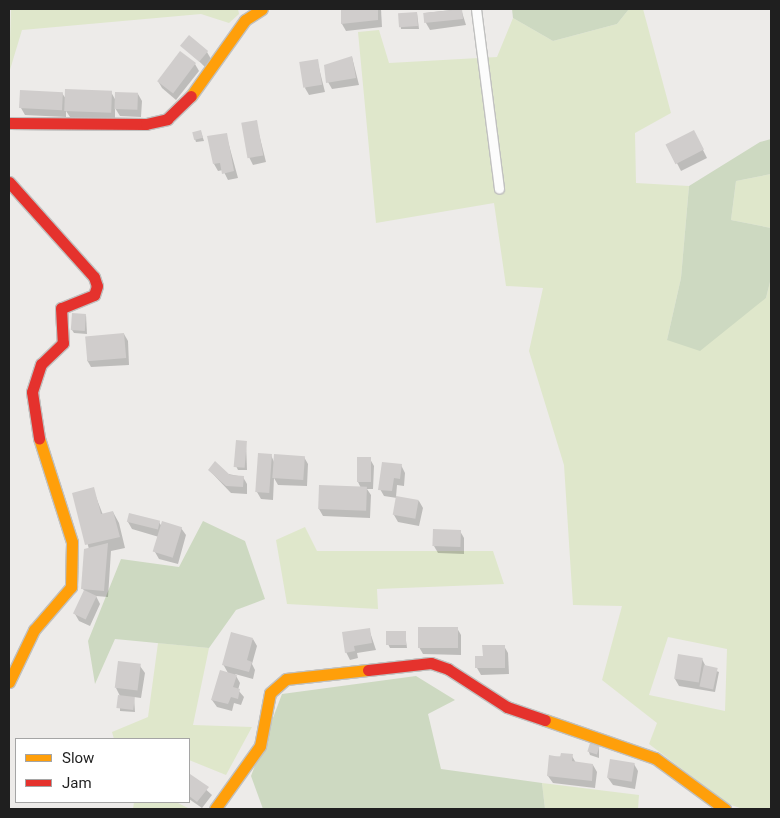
<!DOCTYPE html>
<style>
body{margin:0}
#map{position:relative;width:780px;height:818px;overflow:hidden;background:#edebe9;font-family:Roboto,sans-serif}
div>[style]{position:absolute}
.grass>*{inset:0;background:#dfe7cb}
.forest>*{inset:0;background:#cdd9c1}
.shadow>*{inset:0;background:#0003}
.building>*{inset:0;background:#d0cdcc;transform-origin:0 0}
.roads{filter:drop-shadow(1px 0 #c0c0bf) drop-shadow(-1px 0 #c0c0bf) drop-shadow(0 1px #c0c0bf) drop-shadow(0 -1px #c0c0bf)}
.lane>*{height:9px;margin:-4.5px;padding:0 4.5px;transform-origin:4.5px;border-radius:4.5px;background:#fcfcfc}
.slow>*{height:11px;margin:-5.5px;padding:0 5.5px;transform-origin:5.5px;border-radius:5.5px;background:#ff9f0a}
.jam>*{height:11px;margin:-5.5px;padding:0 5.5px;transform-origin:5.5px;border-radius:5.5px;background:#e5322d}
span{translate:-50% -50%;white-space:nowrap;text-align:center;line-height:1.15;-webkit-text-stroke:4px #fff;paint-order:stroke}
.frame{position:absolute;inset:0;border:10px solid #1f1f1f;pointer-events:none}
.legend{position:absolute;left:15px;top:738px;width:175px;height:65px;box-sizing:border-box;background:#fff;border:1px solid #a5a5a5;margin:0;padding:6px 9px;list-style:none;font-size:15px;color:#1f1f1f}
.legend li{display:flex;align-items:center;gap:10px;height:25px}
.legend b{width:25px;border:1px solid #a5a5a5}
</style>
<div id="map">
<div class="grass">
<div style="clip-path:polygon(11px 9px,238px 9px,239px 14px,229px 23px,201px 14px,22px 30px,9px 73px)"></div>
<div style="clip-path:polygon(evenodd,629px 9px,643px 9px,671px 113px,635px 133px,636px 183px,689px 186px,681px 278px,667px 340px,766px 298px,771px 278px,771px 809px,743px 809px,728px 804px,649px 744px,657px 723px,602px 680px,622px 606px,573px 605px,564px 465px,529px 351px,543px 288px,506px 286px,494px 203px,376px 223px,358px 32px,379px 30px,389px 63px,497px 57px,513px 18px,553px 41px,617px 24px,629px 9px,668px 637px,727px 649px,725px 711px,649px 695px,668px 637px)"></div>
<div style="clip-path:polygon(771px 174px,771px 228px,731px 220px,736px 181px)"></div>
<div style="clip-path:polygon(305px 527px,317px 551px,493px 551px,504px 584px,377px 589px,378px 609px,287px 604px,276px 540px)"></div>
<div style="clip-path:polygon(158px 643px,209px 648px,193px 725px,252px 727px,226px 775px,189px 760px,189px 739px,114px 739px,112px 732px,148px 717px)"></div>
<div style="clip-path:polygon(542px 783px,639px 795px,638px 809px,545px 809px)"></div>
<div style="clip-path:polygon(134px 802px,176px 802px,190px 809px,133px 809px)"></div>
</div>
<div class="forest">
<div style="clip-path:polygon(512px 9px,629px 9px,617px 24px,553px 41px,513px 18px)"></div>
<div style="clip-path:polygon(771px 139px,771px 174px,736px 181px,731px 220px,771px 228px,771px 278px,766px 298px,700px 351px,667px 340px,681px 278px,689px 186px,760px 142px)"></div>
<div style="clip-path:polygon(203px 521px,245px 541px,265px 599px,236px 610px,209px 648px,115px 639px,95px 684px,88px 641px,121px 559px,179px 567px)"></div>
<div style="clip-path:polygon(416px 676px,455px 700px,428px 714px,441px 769px,542px 783px,545px 809px,263px 809px,251px 776px,282px 694px)"></div>
</div>
<div class="shadow">
<div style="clip-path:polygon(342px 9px,381px 9px,382px 27px,346px 31px,342px 24px)"></div>
<div style="clip-path:polygon(461px 9px,466px 25px,430px 30px,426px 23px,425px 13px)"></div>
<div style="clip-path:polygon(417px 13px,419px 29px,401px 29px,399px 14px)"></div>
<div style="clip-path:polygon(183px 46px,207px 52px,211px 59px,205px 67px)"></div>
<div style="clip-path:polygon(352px 57px,359px 85px,332px 89px,328px 82px)"></div>
<div style="clip-path:polygon(317px 60px,325px 92px,309px 95px,305px 88px)"></div>
<div style="clip-path:polygon(195px 64px,199px 71px,176px 100px,162px 88px,158px 81px)"></div>
<div style="clip-path:polygon(111px 92px,116px 101px,138px 94px,142px 101px,141px 117px,120px 116px,115px 108px,115px 119px,70px 117px,66px 111px,66px 117px,25px 115px,21px 108px,62px 93px,66px 99px)"></div>
<div style="clip-path:polygon(256px 122px,266px 162px,253px 165px,249px 157px)"></div>
<div style="clip-path:polygon(201px 132px,204px 141px,196px 142px,195px 139px)"></div>
<div style="clip-path:polygon(226px 134px,238px 178px,228px 180px,223px 170px,218px 171px,214px 164px)"></div>
<div style="clip-path:polygon(697px 138px,707px 158px,681px 171px,667px 144px)"></div>
<div style="clip-path:polygon(86px 315px,87px 334px,74px 333px,72px 330px)"></div>
<div style="clip-path:polygon(124px 334px,128px 341px,129px 365px,91px 367px,87px 360px)"></div>
<div style="clip-path:polygon(246px 442px,247px 470px,238px 470px,236px 466px)"></div>
<div style="clip-path:polygon(271px 455px,274px 462px,304px 457px,308px 464px,307px 486px,278px 485px,274px 478px,273px 500px,261px 499px,257px 492px)"></div>
<div style="clip-path:polygon(370px 459px,374px 466px,373px 489px,367px 489px,371px 495px,370px 518px,323px 516px,319px 509px,361px 488px,358px 482px)"></div>
<div style="clip-path:polygon(401px 465px,405px 473px,404px 486px,397px 485px,396px 497px,419px 501px,423px 508px,419px 526px,398px 522px,394px 515px,397px 498px,384px 496px,380px 489px)"></div>
<div style="clip-path:polygon(209px 470px,243px 477px,247px 484px,247px 494px,231px 493px)"></div>
<div style="clip-path:polygon(93px 489px,103px 515px,113px 512px,119px 523px,125px 548px,111px 551px,108px 597px,96px 596px,100px 604px,90px 626px,79px 621px,75px 614px,85px 592px,83px 589px,89px 549px,74px 494px)"></div>
<div style="clip-path:polygon(128px 522px,159px 522px,162px 527px,181px 528px,186px 535px,178px 564px,159px 559px,155px 552px,159px 537px,132px 529px)"></div>
<div style="clip-path:polygon(460px 531px,464px 538px,464px 554px,438px 553px,434px 546px)"></div>
<div style="clip-path:polygon(457px 628px,461px 635px,461px 655px,423px 654px,419px 647px)"></div>
<div style="clip-path:polygon(369px 629px,376px 650px,357px 653px,358px 658px,350px 660px,346px 652px)"></div>
<div style="clip-path:polygon(405px 633px,407px 648px,390px 648px,388px 644px)"></div>
<div style="clip-path:polygon(253px 639px,257px 646px,252px 664px,255px 670px,253px 679px,235px 674px,240px 683px,238px 690px,244px 697px,241px 705px,234px 703px,232px 711px,217px 707px,212px 700px,228px 673px,223px 664px)"></div>
<div style="clip-path:polygon(504px 646px,508px 653px,509px 674px,481px 675px,477px 668px)"></div>
<div style="clip-path:polygon(702px 659px,706px 667px,719px 672px,715px 692px,679px 686px,675px 679px)"></div>
<div style="clip-path:polygon(140px 666px,145px 673px,141px 698px,134px 697px,135px 712px,120px 711px,120px 696px,116px 688px)"></div>
<div style="clip-path:polygon(599px 747px,599px 758px,590px 755px,589px 752px)"></div>
<div style="clip-path:polygon(572px 756px,576px 763px,593px 765px,597px 772px,595px 788px,553px 783px,548px 776px,551px 757px)"></div>
<div style="clip-path:polygon(634px 764px,638px 771px,635px 789px,613px 785px,608px 778px)"></div>
<div style="clip-path:polygon(191px 776px,212px 795px,202px 808px,189px 799px)"></div>
</div>
<div class="building">
<div style="clip-path:polygon(341px 9px,378px 9px,378px 20px,341px 24px)"></div>
<div style="left:462px;top:9px;width:10px;height:39px;rotate:84deg"></div>
<div style="left:417px;top:12px;width:14px;height:19px;rotate:86deg"></div>
<div style="left:189px;top:35px;width:25px;height:14px;rotate:40deg"></div>
<div style="left:180px;top:51px;width:20px;height:38px;rotate:37deg"></div>
<div style="clip-path:polygon(352px 56px,356px 78px,326px 83px,324px 65px)"></div>
<div style="left:318px;top:59px;width:26px;height:19px;rotate:81deg"></div>
<div style="left:65px;top:89px;width:47px;height:22px;rotate:2deg"></div>
<div style="left:20px;top:90px;width:43px;height:18px;rotate:3deg"></div>
<div style="left:115px;top:92px;width:23px;height:17px;rotate:2deg"></div>
<div style="left:257px;top:120px;width:36px;height:16px;rotate:80deg"></div>
<div style="left:201px;top:130px;width:8px;height:9px;rotate:76deg"></div>
<div style="left:694px;top:130px;width:22px;height:32px;rotate:63deg"></div>
<div style="clip-path:polygon(227px 133px,234px 171px,222px 174px,220px 163px,213px 164px,207px 136px)"></div>
<div style="left:72px;top:313px;width:14px;height:17px;rotate:4deg"></div>
<div style="left:124px;top:333px;width:25px;height:39px;rotate:85deg"></div>
<div style="left:236px;top:440px;width:11px;height:27px;rotate:5deg"></div>
<div style="left:258px;top:453px;width:14px;height:39px;rotate:4deg"></div>
<div style="left:274px;top:454px;width:31px;height:24px;rotate:4deg"></div>
<div style="left:357px;top:457px;width:14px;height:25px"></div>
<div style="clip-path:polygon(215px 461px,230px 475px,244px 476px,243px 487px,226px 486px,208px 470px)"></div>
<div style="clip-path:polygon(382px 462px,402px 464px,400px 479px,394px 478px,392px 491px,378px 490px)"></div>
<div style="left:319px;top:485px;width:48px;height:24px;rotate:2deg"></div>
<div style="clip-path:polygon(94px 487px,101px 514px,113px 511px,120px 537px,85px 545px,72px 493px)"></div>
<div style="left:396px;top:496px;width:23px;height:19px;rotate:10deg"></div>
<div style="left:129px;top:513px;width:32px;height:9px;rotate:14deg"></div>
<div style="left:162px;top:521px;width:21px;height:32px;rotate:17deg"></div>
<div style="left:433px;top:529px;width:28px;height:17px;rotate:2deg"></div>
<div style="clip-path:polygon(108px 543px,104px 591px,81px 589px,84px 549px)"></div>
<div style="left:84px;top:590px;width:14px;height:26px;rotate:25deg"></div>
<div style="left:418px;top:627px;width:40px;height:21px"></div>
<div style="clip-path:polygon(370px 628px,372px 643px,354px 646px,355px 651px,345px 653px,342px 632px)"></div>
<div style="left:386px;top:631px;width:20px;height:14px"></div>
<div style="clip-path:polygon(231px 632px,253px 638px,247px 660px,252px 662px,249px 672px,222px 665px)"></div>
<div style="clip-path:polygon(482px 645px,505px 645px,505px 668px,475px 668px,475px 656px,483px 656px)"></div>
<div style="left:678px;top:654px;width:25px;height:25px;rotate:9deg"></div>
<div style="left:118px;top:661px;width:23px;height:27px;rotate:7deg"></div>
<div style="left:704px;top:665px;width:14px;height:22px;rotate:12deg"></div>
<div style="clip-path:polygon(220px 670px,237px 675px,233px 687px,240px 689px,238px 699px,231px 697px,228px 704px,211px 700px)"></div>
<div style="left:118px;top:695px;width:17px;height:13px;rotate:7deg"></div>
<div style="left:590px;top:743px;width:10px;height:9px;rotate:17deg"></div>
<div style="clip-path:polygon(561px 753px,573px 754px,572px 761px,593px 764px,592px 781px,547px 776px,549px 755px,560px 757px)"></div>
<div style="left:610px;top:759px;width:25px;height:19px;rotate:9deg"></div>
<div style="clip-path:polygon(190px 774px,209px 787px,197px 802px,189px 796px)"></div>
</div>
<div class="roads">
<div class="lane">
<div style="left:476px;top:9px;width:181px;rotate:82.7deg"></div>
</div>
<div class="slow">
<div style="left:191px;top:96px;width:93px;rotate:-54.6deg"></div>
<div style="left:245px;top:20px;width:20px;rotate:-33deg"></div>
<div style="left:9px;top:682px;width:58px;rotate:-64.3deg"></div>
<div style="left:34px;top:630px;width:57px;rotate:-49.3deg"></div>
<div style="left:71px;top:587px;width:45px;rotate:-88.7deg"></div>
<div style="left:72px;top:542px;width:109px;rotate:-107.6deg"></div>
<div style="left:545px;top:720px;width:116px;rotate:19.1deg"></div>
<div style="left:655px;top:758px;width:87px;rotate:36.1deg"></div>
<div style="left:215px;top:809px;width:77px;rotate:-54.5deg"></div>
<div style="left:260px;top:746px;width:54px;rotate:-79.3deg"></div>
<div style="left:270px;top:693px;width:21px;rotate:-41deg"></div>
<div style="left:286px;top:679px;width:82px;rotate:-6.3deg"></div>
</div>
<div class="jam">
<div style="left:9px;top:123px;width:137px;rotate:0.4deg"></div>
<div style="left:146px;top:124px;width:22px;rotate:-13deg"></div>
<div style="left:167px;top:119px;width:33px;rotate:-44deg"></div>
<div style="left:9px;top:182px;width:127px;rotate:48.2deg"></div>
<div style="left:94px;top:277px;width:9px;rotate:72deg"></div>
<div style="left:97px;top:286px;width:9px;rotate:108deg"></div>
<div style="left:94px;top:295px;width:35px;rotate:158deg"></div>
<div style="left:61px;top:308px;width:35px;rotate:87deg"></div>
<div style="left:63px;top:343px;width:30px;rotate:136deg"></div>
<div style="left:41px;top:364px;width:29px;rotate:108deg"></div>
<div style="left:32px;top:392px;width:47px;rotate:81.3deg"></div>
<div style="left:368px;top:670px;width:63px;rotate:-6.3deg"></div>
<div style="left:431px;top:663px;width:18px;rotate:19deg"></div>
<div style="left:448px;top:669px;width:70px;rotate:32.8deg"></div>
<div style="left:507px;top:707px;width:40px;rotate:18.9deg"></div>
</div>
</div>
<div class="frame"></div>
<ul class="legend">
<li><b style="height:6px;background:#ff9f0a"></b>Slow</li>
<li><b style="height:6px;background:#e5322d"></b>Jam</li>
</ul>
</div>
